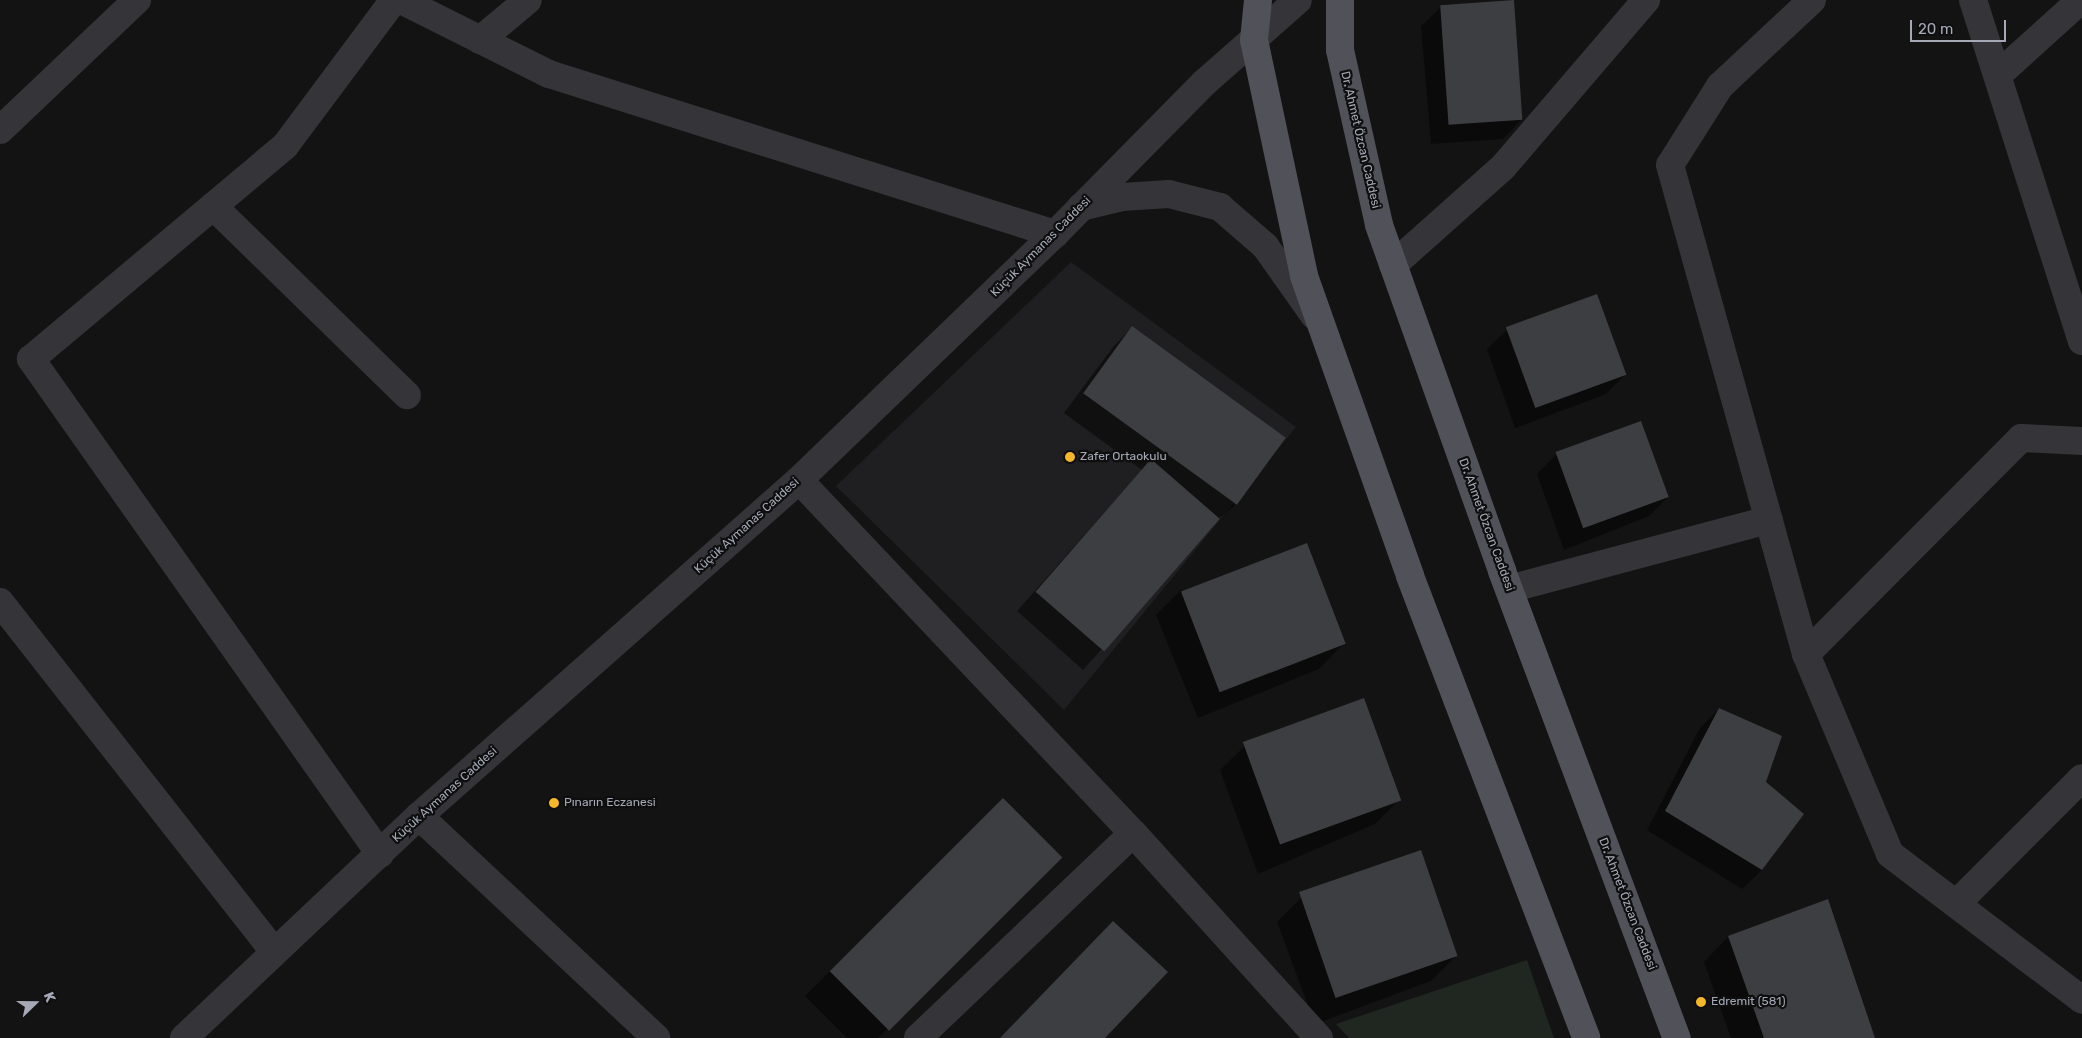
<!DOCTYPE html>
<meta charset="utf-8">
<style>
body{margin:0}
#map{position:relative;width:2082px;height:1038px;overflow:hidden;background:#131314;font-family:Rubik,sans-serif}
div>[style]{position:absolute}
.built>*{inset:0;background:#1f1f21}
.green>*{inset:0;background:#1f2720}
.shadow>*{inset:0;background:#0007}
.building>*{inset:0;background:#3d3e42;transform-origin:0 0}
.minor>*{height:28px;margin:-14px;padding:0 14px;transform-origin:14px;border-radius:14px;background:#343439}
.tertiary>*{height:28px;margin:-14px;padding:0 14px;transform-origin:14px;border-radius:14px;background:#343439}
.primary>*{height:28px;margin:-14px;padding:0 14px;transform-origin:14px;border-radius:14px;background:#505159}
.dots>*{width:14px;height:14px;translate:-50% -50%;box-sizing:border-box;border:2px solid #0e0e0f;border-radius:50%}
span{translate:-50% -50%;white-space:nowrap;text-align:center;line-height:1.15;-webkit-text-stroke:4.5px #0e0e0f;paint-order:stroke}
.street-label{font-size:12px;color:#a4a9b5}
.poi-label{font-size:12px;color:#a4a9b5}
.left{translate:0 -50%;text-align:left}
.north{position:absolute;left:10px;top:978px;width:50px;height:50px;-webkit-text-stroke:4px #0e0e0f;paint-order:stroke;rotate:68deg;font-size:14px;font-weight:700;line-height:20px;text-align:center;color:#a4a9b5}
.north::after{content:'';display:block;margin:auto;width:18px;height:22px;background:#a4a9b5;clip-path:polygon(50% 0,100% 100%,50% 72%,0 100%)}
.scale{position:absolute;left:1910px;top:20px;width:96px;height:22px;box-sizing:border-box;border:2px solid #a4a9b5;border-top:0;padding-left:6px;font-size:15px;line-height:18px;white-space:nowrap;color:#a4a9b5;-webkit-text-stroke:4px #0e0e0f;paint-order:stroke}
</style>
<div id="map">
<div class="built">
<div style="clip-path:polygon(1071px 262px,1296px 427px,1064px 710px,836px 486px)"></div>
</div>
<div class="green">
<div style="clip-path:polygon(1527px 960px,1554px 1038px,1349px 1038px,1336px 1024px)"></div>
</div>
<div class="shadow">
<div style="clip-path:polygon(1441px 7px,1522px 119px,1503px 139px,1431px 144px,1421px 26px)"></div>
<div style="clip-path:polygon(1132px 327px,1235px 505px,1214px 523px,1083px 670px,1017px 611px,1142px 470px,1064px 413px,1113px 347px)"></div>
<div style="clip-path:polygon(1507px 330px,1625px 375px,1606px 394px,1515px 428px,1487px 349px)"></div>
<div style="clip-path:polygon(1557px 454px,1668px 497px,1649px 516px,1564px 550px,1537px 474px)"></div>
<div style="clip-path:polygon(1181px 590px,1343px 644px,1319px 669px,1198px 718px,1156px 615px)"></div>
<div style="clip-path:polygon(1719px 709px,1764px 782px,1762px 870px,1742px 889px,1647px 830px,1700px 728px)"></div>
<div style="clip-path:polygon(1245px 746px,1400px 799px,1375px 824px,1258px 874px,1220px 770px)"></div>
<div style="clip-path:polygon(1003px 800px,1060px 858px,878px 1038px,847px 1038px,805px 996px)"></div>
<div style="clip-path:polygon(1302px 897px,1456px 956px,1431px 981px,1315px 1024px,1277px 922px)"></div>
<div style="clip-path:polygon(1728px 937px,1874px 1038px,1731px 1038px,1704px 962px)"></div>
</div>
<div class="building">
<div style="left:1514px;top:0;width:120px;height:74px;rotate:86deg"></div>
<div style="left:1597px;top:294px;width:86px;height:97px;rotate:70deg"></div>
<div style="left:1132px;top:326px;width:190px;height:83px;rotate:36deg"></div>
<div style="left:1641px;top:421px;width:81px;height:91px;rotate:70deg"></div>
<div style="left:1151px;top:459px;width:91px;height:176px;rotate:41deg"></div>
<div style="left:1307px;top:543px;width:108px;height:135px;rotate:69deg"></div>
<div style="left:1364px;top:698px;width:109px;height:129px;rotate:70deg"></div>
<div style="clip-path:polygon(1719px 708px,1782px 736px,1766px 782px,1804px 814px,1762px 870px,1665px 811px)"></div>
<div style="left:1003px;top:798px;width:84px;height:245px;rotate:45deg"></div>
<div style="left:1421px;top:850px;width:112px;height:129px;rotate:71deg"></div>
<div style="clip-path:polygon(1828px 899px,1875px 1038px,1764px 1038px,1728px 936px)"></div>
<div style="clip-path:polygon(1113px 921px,1168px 972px,1105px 1038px,1000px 1038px)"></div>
</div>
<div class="minor">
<div style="left:401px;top:0;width:165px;rotate:26.6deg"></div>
<div style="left:549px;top:74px;width:531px;rotate:17.55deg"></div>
<div style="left:1812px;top:0;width:126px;rotate:136.9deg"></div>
<div style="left:1720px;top:86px;width:93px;rotate:122.3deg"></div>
<div style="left:1670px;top:165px;width:508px;rotate:74.46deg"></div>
<div style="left:1806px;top:654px;width:217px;rotate:67.2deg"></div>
<div style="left:1890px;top:854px;width:241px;rotate:37.2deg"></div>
<div style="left:1973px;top:0;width:358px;rotate:72.3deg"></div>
<div style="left:480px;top:40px;width:62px;rotate:-39.8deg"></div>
<div style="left:1999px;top:74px;width:110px;rotate:-42.1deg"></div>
<div style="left:0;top:130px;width:189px;rotate:-43.5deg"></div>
<div style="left:213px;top:206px;width:271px;rotate:44.3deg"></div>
<div style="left:1393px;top:265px;width:147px;rotate:-41.7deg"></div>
<div style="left:1503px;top:167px;width:220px;rotate:-49.4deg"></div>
<div style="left:799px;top:480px;width:486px;rotate:46.6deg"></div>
<div style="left:1133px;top:833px;width:277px;rotate:47.8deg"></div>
<div style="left:1509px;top:589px;width:269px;rotate:-14.9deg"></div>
<div style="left:0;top:602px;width:444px;rotate:51.9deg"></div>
<div style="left:1806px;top:654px;width:305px;rotate:-45.1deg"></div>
<div style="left:2021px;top:438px;width:61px;rotate:2.8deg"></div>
<div style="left:419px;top:816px;width:325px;rotate:43.1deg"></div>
<div style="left:380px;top:854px;width:606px;rotate:-125.19deg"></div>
<div style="left:31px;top:359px;width:331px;rotate:-40deg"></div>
<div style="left:285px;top:146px;width:182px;rotate:-53.3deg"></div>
<div style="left:1956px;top:904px;width:178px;rotate:-45deg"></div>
<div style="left:918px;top:1038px;width:297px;rotate:-43.6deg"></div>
</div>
<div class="tertiary">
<div style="left:1081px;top:207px;width:42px;rotate:-13.7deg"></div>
<div style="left:1122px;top:197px;width:47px;rotate:-3.7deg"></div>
<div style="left:1169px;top:194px;width:53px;rotate:14.3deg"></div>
<div style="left:1220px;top:207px;width:60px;rotate:40.9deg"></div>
<div style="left:1265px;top:246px;width:85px;rotate:54.6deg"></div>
<div style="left:184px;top:1038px;width:323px;rotate:-43.4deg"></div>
<div style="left:419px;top:816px;width:507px;rotate:-41.48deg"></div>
<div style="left:799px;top:480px;width:355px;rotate:-43.9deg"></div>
<div style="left:1055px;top:234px;width:212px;rotate:-45.4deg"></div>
<div style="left:1204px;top:83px;width:125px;rotate:-41.4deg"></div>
</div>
<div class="primary">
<div style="left:1258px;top:0;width:40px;rotate:95.7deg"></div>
<div style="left:1254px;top:40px;width:241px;rotate:78deg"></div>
<div style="left:1304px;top:276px;width:318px;rotate:70.5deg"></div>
<div style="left:1410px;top:576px;width:494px;rotate:69.1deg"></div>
<div style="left:1340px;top:0;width:50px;rotate:90deg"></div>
<div style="left:1340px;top:50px;width:179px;rotate:77.4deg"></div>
<div style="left:1379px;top:225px;width:367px;rotate:70.4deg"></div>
<div style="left:1502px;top:571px;width:499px;rotate:69.5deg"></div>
</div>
<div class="dots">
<div style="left:1070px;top:457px;background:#f4b72c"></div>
<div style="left:554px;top:803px;background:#f4b72c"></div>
<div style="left:1701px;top:1002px;background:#f4b72c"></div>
</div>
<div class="street-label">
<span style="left:1360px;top:140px;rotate:77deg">Dr. Ahmet Özcan Caddesi</span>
<span style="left:1041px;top:247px;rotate:-45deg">Küçük Aymanas Caddesi</span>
<span style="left:1486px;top:525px;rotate:70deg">Dr. Ahmet Özcan Caddesi</span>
<span style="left:747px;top:526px;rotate:-42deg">Küçük Aymanas Caddesi</span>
<span style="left:445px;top:795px;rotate:-42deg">Küçük Aymanas Caddesi</span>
<span style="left:1627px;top:904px;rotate:69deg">Dr. Ahmet Özcan Caddesi</span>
</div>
<div class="poi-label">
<span class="left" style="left:1080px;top:457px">Zafer Ortaokulu</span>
<span class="left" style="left:564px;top:803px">Pınarın Eczanesi</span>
<span class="left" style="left:1711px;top:1002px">Edremit (581)</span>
</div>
<div class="north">K</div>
<div class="scale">20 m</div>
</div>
